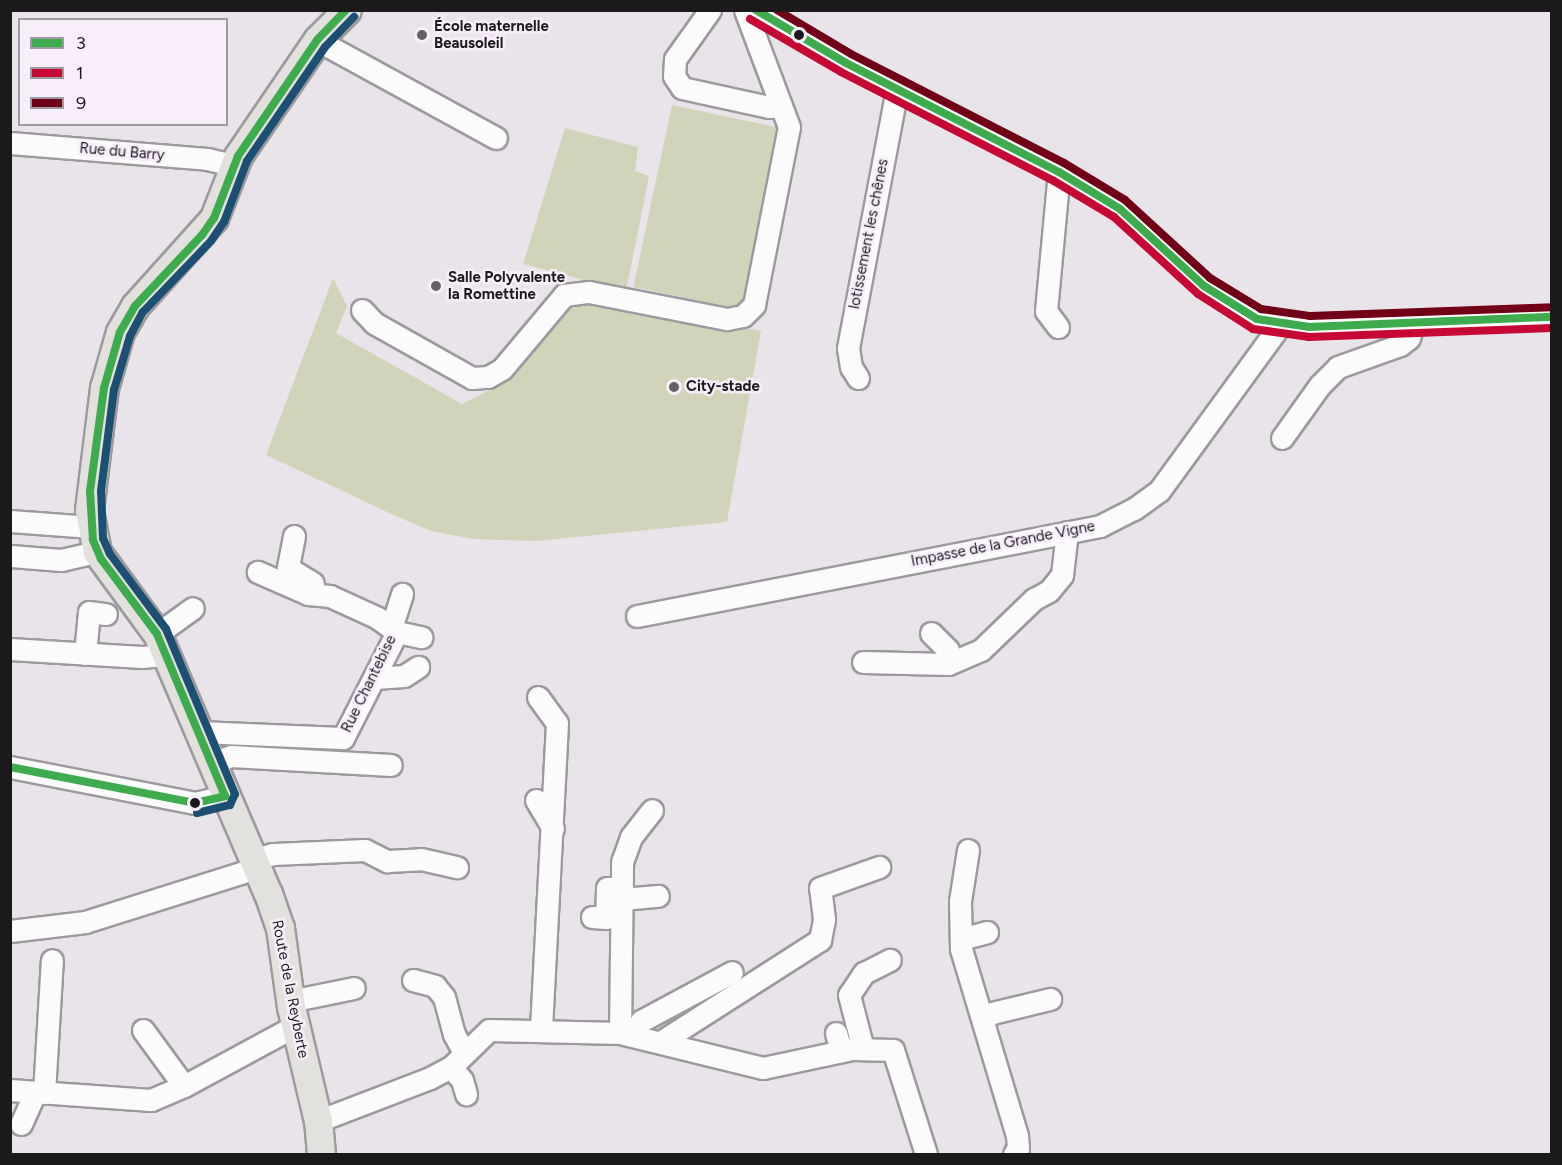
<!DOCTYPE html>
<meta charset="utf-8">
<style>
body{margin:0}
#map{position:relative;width:1562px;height:1165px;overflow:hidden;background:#e9e4e9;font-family:Figtree,sans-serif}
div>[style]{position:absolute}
.green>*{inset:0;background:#d2d4ba;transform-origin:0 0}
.roads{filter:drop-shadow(2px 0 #9d999e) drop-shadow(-2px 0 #9d999e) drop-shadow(0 2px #9d999e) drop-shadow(0 -2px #9d999e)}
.minor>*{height:21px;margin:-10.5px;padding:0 10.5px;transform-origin:10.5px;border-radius:10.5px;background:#fcfbfc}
.major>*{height:27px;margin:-13.5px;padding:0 13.5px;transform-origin:13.5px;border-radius:13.5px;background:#e2e1de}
.bus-1>*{height:8px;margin:-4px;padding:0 4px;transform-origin:4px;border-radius:4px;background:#3eac4c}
.bus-2>*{height:8px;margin:-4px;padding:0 4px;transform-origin:4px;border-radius:4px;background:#c60835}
.bus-3>*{height:8px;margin:-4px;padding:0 4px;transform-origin:4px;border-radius:4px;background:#710017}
.bus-4>*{height:8px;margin:-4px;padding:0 4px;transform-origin:4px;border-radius:4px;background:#1d4f74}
.dots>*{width:16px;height:16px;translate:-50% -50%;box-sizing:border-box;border:3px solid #f7eef9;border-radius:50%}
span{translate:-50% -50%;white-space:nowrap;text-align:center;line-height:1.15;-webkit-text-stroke:5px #f7eef9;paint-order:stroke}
.poi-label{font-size:15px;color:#1c191d;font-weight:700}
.left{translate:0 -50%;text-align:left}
.street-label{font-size:15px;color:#1c191d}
.frame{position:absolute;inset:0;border:12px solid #1c191d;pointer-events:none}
.legend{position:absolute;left:18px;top:18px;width:210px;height:108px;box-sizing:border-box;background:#f7eef9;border:2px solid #9f99a1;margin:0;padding:8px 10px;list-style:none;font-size:18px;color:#1c191d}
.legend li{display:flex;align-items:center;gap:12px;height:30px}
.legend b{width:30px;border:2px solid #9f99a1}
</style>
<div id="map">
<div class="green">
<div style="left:672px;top:105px;width:110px;height:186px;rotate:12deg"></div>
<div style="clip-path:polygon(565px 128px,638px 147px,635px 171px,649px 176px,626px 291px,523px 264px)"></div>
<div style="clip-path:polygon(333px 278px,347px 306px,336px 333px,462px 404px,511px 379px,539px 345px,550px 324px,563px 310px,578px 303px,605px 302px,761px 331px,727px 522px,536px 541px,472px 539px,431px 531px,398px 517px,266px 455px)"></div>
</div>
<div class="roads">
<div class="minor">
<div style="left:710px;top:10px;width:60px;rotate:125.5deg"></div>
<div style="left:675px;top:59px;width:17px;rotate:93deg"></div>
<div style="left:674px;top:76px;width:14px;rotate:56deg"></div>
<div style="left:682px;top:88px;width:89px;rotate:12.3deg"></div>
<div style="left:769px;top:107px;width:12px;rotate:-5deg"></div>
<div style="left:755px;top:10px;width:105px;rotate:30.2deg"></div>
<div style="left:846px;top:63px;width:239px;rotate:27.1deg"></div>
<div style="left:1059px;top:172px;width:71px;rotate:31.2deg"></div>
<div style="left:1120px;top:209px;width:114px;rotate:42.5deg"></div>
<div style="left:1204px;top:286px;width:62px;rotate:31.9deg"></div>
<div style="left:1257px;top:319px;width:53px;rotate:8.7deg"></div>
<div style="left:1309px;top:327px;width:243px;rotate:-2.4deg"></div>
<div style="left:317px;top:40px;width:204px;rotate:28.7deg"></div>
<div style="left:10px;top:143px;width:198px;rotate:4.6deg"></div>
<div style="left:207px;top:159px;width:27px;rotate:13deg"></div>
<div style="left:362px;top:310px;width:18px;rotate:47deg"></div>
<div style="left:374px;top:323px;width:112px;rotate:29.3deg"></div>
<div style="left:472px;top:378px;width:16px;rotate:-4deg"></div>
<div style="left:488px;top:377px;width:16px;rotate:-30deg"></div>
<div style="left:502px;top:369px;width:97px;rotate:-50deg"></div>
<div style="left:564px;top:295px;width:25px;rotate:-7deg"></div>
<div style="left:589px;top:292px;width:141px;rotate:11.1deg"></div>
<div style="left:727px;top:319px;width:16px;rotate:-11deg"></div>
<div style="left:743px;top:316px;width:16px;rotate:-45deg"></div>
<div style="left:754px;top:305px;width:181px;rotate:-78.9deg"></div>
<div style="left:789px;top:127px;width:125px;rotate:-110.6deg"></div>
<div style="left:1058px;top:327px;width:20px;rotate:-127deg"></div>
<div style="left:1046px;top:311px;width:140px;rotate:-84.7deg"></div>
<div style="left:858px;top:378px;width:13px;rotate:-122deg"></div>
<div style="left:851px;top:367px;width:19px;rotate:-99deg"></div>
<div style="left:848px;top:348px;width:265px;rotate:-79.3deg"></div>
<div style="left:1282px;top:438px;width:65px;rotate:-54.4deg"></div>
<div style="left:1320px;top:385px;width:25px;rotate:-45deg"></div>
<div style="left:1338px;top:367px;width:66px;rotate:-19.5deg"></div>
<div style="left:1400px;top:345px;width:11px;rotate:-38deg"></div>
<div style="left:1409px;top:338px;width:15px;rotate:-74deg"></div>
<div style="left:10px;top:521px;width:81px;rotate:4.2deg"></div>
<div style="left:294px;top:536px;width:33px;rotate:101deg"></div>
<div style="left:288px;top:568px;width:29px;rotate:31deg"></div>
<div style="left:11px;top:556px;width:50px;rotate:4.6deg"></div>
<div style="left:61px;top:560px;width:37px;rotate:-13deg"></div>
<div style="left:637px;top:616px;width:472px;rotate:-11deg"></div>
<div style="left:1100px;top:526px;width:38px;rotate:-27deg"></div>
<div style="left:1134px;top:509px;width:31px;rotate:-36deg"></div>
<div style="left:1159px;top:491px;width:207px;rotate:-53.9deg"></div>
<div style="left:391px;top:628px;width:36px;rotate:-72deg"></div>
<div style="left:397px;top:632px;width:25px;rotate:12deg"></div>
<div style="left:157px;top:634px;width:44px;rotate:-35.8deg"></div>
<div style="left:10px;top:649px;width:132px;rotate:3.5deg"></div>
<div style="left:142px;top:657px;width:24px;rotate:-5deg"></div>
<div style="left:85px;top:654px;width:42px;rotate:-84.6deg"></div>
<div style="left:89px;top:612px;width:17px;rotate:7deg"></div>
<div style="left:863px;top:662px;width:85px;rotate:1.3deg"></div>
<div style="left:948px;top:664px;width:14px;rotate:-90deg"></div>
<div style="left:948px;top:650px;width:24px;rotate:-135deg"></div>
<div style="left:948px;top:664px;width:36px;rotate:-23deg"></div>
<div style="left:981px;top:650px;width:74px;rotate:-43.9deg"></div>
<div style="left:1034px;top:599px;width:17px;rotate:-28deg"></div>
<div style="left:1049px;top:591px;width:21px;rotate:-51deg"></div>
<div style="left:1062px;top:575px;width:43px;rotate:-83.4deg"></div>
<div style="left:374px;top:678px;width:30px;rotate:-4deg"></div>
<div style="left:404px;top:676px;width:17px;rotate:-33deg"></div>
<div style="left:538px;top:697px;width:32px;rotate:54deg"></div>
<div style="left:557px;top:723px;width:306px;rotate:93deg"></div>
<div style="left:198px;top:732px;width:145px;rotate:2.4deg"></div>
<div style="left:343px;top:738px;width:119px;rotate:-63deg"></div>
<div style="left:397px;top:632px;width:24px;rotate:-144deg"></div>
<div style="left:378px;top:618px;width:53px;rotate:-155.4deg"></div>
<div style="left:330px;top:596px;width:22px;rotate:-175deg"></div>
<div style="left:308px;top:594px;width:55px;rotate:-156.3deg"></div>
<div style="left:211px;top:763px;width:21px;rotate:-19deg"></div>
<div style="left:231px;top:756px;width:160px;rotate:3.2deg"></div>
<div style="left:10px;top:767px;width:188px;rotate:11deg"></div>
<div style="left:195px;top:803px;width:31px;rotate:-13deg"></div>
<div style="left:536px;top:800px;width:33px;rotate:59deg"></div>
<div style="left:968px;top:850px;width:52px;rotate:98.9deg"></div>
<div style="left:960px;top:901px;width:48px;rotate:88.8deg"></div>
<div style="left:961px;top:949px;width:195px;rotate:73.3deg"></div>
<div style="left:1017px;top:1136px;width:12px;rotate:85deg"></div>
<div style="left:1018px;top:1148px;width:7px;rotate:124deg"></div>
<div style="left:252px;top:860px;width:22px;rotate:-16deg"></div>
<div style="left:273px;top:854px;width:92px;rotate:-2.5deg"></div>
<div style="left:365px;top:850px;width:25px;rotate:27deg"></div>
<div style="left:387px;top:861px;width:34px;rotate:-3deg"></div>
<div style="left:421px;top:859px;width:37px;rotate:13deg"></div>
<div style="left:622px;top:899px;width:36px;rotate:-5deg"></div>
<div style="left:592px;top:917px;width:14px;rotate:4deg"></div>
<div style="left:606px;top:918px;width:30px;rotate:-88deg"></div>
<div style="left:607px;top:888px;width:15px"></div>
<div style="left:10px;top:931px;width:76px;rotate:-6.8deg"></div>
<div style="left:85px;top:922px;width:179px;rotate:-17.5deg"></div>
<div style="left:961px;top:939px;width:27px;rotate:-15deg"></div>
<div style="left:413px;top:980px;width:23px;rotate:15deg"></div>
<div style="left:435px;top:986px;width:14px;rotate:51deg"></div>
<div style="left:444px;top:997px;width:38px;rotate:75deg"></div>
<div style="left:454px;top:1034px;width:21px;rotate:62deg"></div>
<div style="left:290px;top:1001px;width:65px;rotate:-11.5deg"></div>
<div style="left:984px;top:1019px;width:10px;rotate:-37deg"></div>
<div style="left:992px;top:1013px;width:60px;rotate:-13.6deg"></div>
<div style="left:143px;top:1030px;width:69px;rotate:53.8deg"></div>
<div style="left:620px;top:1033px;width:171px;rotate:-89.3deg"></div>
<div style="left:622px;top:862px;width:27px;rotate:-70deg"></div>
<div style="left:631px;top:837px;width:34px;rotate:-52deg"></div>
<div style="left:836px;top:1033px;width:19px;rotate:74deg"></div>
<div style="left:632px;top:1035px;width:17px;rotate:-57deg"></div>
<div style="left:641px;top:1021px;width:103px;rotate:-28.3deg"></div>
<div style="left:662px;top:1041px;width:188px;rotate:-32.6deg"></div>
<div style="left:820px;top:940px;width:21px;rotate:-79deg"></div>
<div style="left:824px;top:919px;width:31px;rotate:-97deg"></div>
<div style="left:820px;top:888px;width:63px;rotate:-19.6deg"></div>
<div style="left:863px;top:1049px;width:56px;rotate:-104.5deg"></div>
<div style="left:849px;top:995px;width:27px;rotate:-56deg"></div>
<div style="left:864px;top:973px;width:29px;rotate:-27deg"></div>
<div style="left:451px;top:1067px;width:17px;rotate:50deg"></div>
<div style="left:462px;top:1080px;width:15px;rotate:74deg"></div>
<div style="left:10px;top:1090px;width:141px;rotate:4.1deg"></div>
<div style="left:151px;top:1100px;width:36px;rotate:-23deg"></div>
<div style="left:184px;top:1086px;width:126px;rotate:-28.4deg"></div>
<div style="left:44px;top:1093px;width:133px;rotate:-86.6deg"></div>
<div style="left:318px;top:1121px;width:120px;rotate:-21deg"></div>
<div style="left:430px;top:1078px;width:24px;rotate:-28deg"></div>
<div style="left:451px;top:1067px;width:53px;rotate:-44.2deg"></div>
<div style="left:489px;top:1030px;width:131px;rotate:1.3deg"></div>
<div style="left:620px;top:1033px;width:147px;rotate:13.8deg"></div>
<div style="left:763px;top:1068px;width:91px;rotate:-12.1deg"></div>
<div style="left:852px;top:1049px;width:41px;rotate:1.4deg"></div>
<div style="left:893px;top:1050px;width:109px;rotate:72.4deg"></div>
<div style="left:21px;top:1124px;width:35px;rotate:-66deg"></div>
</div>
<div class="major">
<div style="left:321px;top:1154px;width:33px;rotate:-95deg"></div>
<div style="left:318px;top:1121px;width:117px;rotate:-103.3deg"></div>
<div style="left:291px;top:1007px;width:80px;rotate:-97.9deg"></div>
<div style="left:280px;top:928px;width:36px;rotate:-109deg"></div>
<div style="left:268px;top:894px;width:283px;rotate:-113.1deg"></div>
<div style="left:157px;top:634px;width:102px;rotate:-126.2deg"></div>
<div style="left:97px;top:552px;width:43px;rotate:-100.8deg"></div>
<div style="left:89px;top:510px;width:123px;rotate:-83deg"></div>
<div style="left:104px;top:388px;width:58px;rotate:-74.1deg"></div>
<div style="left:120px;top:332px;width:30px;rotate:-60deg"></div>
<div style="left:135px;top:306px;width:118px;rotate:-48.1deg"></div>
<div style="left:214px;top:218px;width:66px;rotate:-68.8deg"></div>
<div style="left:238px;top:156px;width:140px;rotate:-55.7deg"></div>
<div style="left:317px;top:40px;width:42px;rotate:-45deg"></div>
</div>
</div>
<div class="bus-1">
<div style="left:756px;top:10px;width:104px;rotate:30.5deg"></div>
<div style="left:846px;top:63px;width:239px;rotate:27.1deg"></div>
<div style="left:1059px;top:172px;width:71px;rotate:31.2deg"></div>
<div style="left:1120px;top:209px;width:114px;rotate:42.5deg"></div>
<div style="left:1204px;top:286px;width:62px;rotate:31.9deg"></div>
<div style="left:1257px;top:319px;width:53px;rotate:8.7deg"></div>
<div style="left:1309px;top:327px;width:243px;rotate:-2.4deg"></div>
<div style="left:10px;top:767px;width:188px;rotate:11deg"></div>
<div style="left:195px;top:803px;width:31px;rotate:-13deg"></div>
<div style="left:225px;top:796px;width:176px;rotate:-112.8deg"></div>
<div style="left:157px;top:634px;width:94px;rotate:-126.7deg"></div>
<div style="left:101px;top:559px;width:21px;rotate:-113deg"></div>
<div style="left:93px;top:540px;width:49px;rotate:-93.5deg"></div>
<div style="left:90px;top:491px;width:104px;rotate:-82.3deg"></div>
<div style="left:104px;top:388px;width:58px;rotate:-74.1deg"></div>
<div style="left:120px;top:332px;width:30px;rotate:-60deg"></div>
<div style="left:135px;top:306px;width:98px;rotate:-46.7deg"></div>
<div style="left:202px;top:235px;width:21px;rotate:-55deg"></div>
<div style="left:214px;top:218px;width:66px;rotate:-68.8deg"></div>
<div style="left:238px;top:156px;width:140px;rotate:-55.7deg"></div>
<div style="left:317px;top:40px;width:42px;rotate:-46deg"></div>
</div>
<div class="bus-2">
<div style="left:750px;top:19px;width:105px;rotate:30.2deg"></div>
<div style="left:841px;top:72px;width:239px;rotate:27.1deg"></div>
<div style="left:1054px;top:181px;width:70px;rotate:31deg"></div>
<div style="left:1114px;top:217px;width:114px;rotate:42.5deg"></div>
<div style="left:1198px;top:294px;width:65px;rotate:32.5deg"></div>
<div style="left:1253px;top:329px;width:57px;rotate:8.1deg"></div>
<div style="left:1309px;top:337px;width:243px;rotate:-2.1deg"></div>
</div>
<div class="bus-3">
<div style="left:777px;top:10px;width:86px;rotate:30.7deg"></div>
<div style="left:851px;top:54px;width:239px;rotate:27.1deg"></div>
<div style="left:1064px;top:163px;width:71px;rotate:31.2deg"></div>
<div style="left:1125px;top:200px;width:115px;rotate:42.5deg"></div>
<div style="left:1210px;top:278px;width:60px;rotate:31.3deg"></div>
<div style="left:1261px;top:309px;width:49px;rotate:8.1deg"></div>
<div style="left:1310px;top:316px;width:242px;rotate:-2.1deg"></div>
</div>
<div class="bus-4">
<div style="left:197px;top:813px;width:34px;rotate:-14deg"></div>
<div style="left:230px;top:805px;width:12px;rotate:-66deg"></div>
<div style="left:235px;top:794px;width:179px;rotate:-112.7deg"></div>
<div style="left:166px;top:629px;width:94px;rotate:-126.7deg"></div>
<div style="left:110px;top:554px;width:17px;rotate:-114deg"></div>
<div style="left:103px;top:538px;width:47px;rotate:-92.4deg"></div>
<div style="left:101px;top:491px;width:102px;rotate:-82.7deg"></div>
<div style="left:114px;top:390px;width:56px;rotate:-73.5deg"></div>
<div style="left:130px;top:336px;width:27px;rotate:-62deg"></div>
<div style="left:143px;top:312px;width:98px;rotate:-46.2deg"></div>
<div style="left:211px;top:241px;width:23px;rotate:-56deg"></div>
<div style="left:224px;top:222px;width:65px;rotate:-69.3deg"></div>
<div style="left:247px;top:161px;width:138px;rotate:-55.6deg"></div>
<div style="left:325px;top:47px;width:42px;rotate:-46deg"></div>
</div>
<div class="dots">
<div style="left:422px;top:35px;background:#646064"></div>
<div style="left:799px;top:35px;background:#1c191d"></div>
<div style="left:436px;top:286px;background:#646064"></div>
<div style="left:674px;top:387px;background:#646064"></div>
<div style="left:195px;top:803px;background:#1c191d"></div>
</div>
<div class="poi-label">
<span class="left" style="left:434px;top:35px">École maternelle<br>Beausoleil</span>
<span class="left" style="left:448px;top:286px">Salle Polyvalente<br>la Romettine</span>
<span class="left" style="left:686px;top:387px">City-stade</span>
</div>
<div class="street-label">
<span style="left:122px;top:152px;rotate:5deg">Rue du Barry</span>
<span style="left:869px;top:234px;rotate:-79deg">lotissement les chênes</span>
<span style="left:1003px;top:544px;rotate:-11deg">Impasse de la Grande Vigne</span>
<span style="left:369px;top:684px;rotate:-64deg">Rue Chantebise</span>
<span style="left:290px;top:989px;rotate:79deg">Route de la Reyberte</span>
</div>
<div class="frame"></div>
<ul class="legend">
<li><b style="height:8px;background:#3eac4c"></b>3</li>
<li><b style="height:8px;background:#c60835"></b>1</li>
<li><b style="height:8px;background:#710017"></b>9</li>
</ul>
</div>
